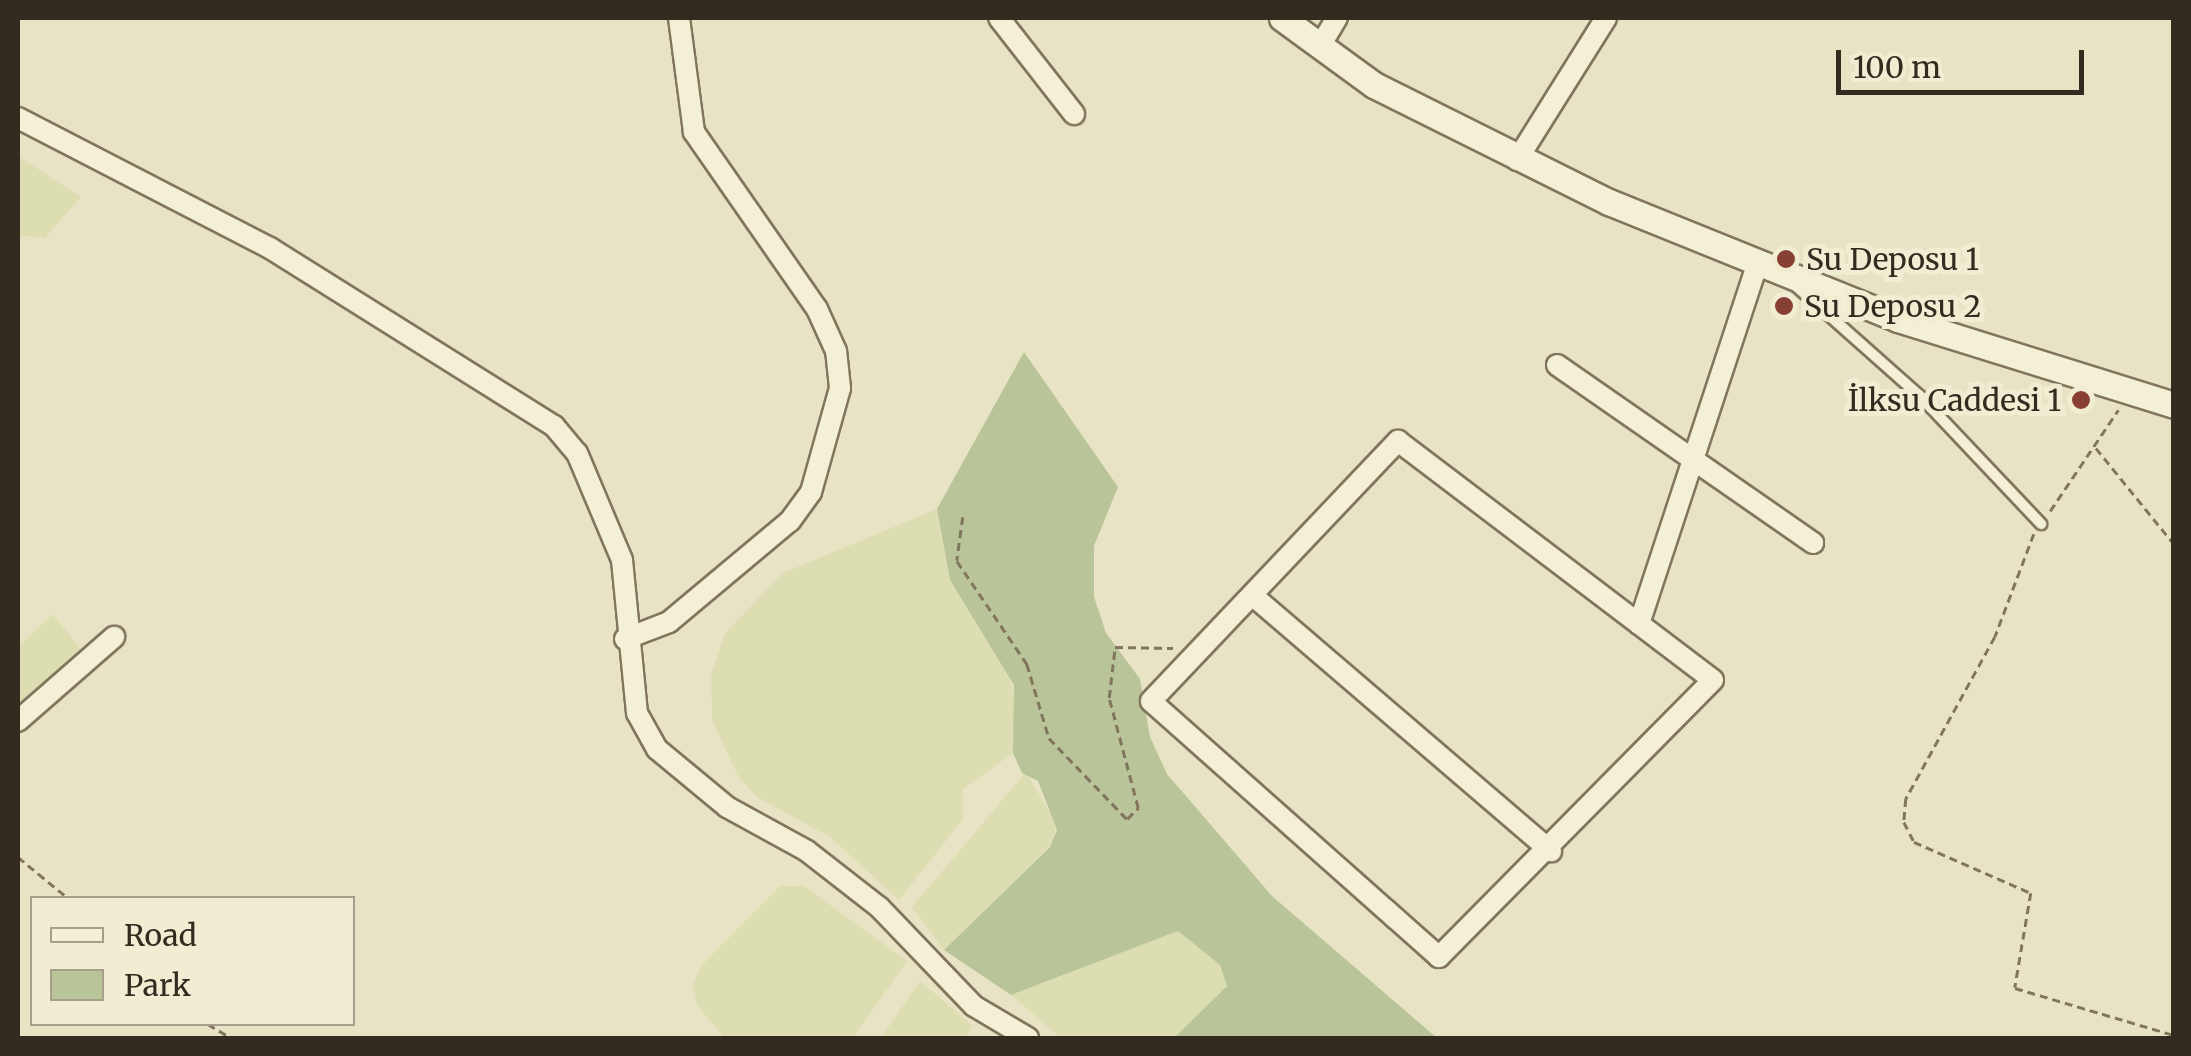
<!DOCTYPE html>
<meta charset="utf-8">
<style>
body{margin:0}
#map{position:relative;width:2191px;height:1056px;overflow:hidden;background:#e8e3c4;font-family:Merriweather,serif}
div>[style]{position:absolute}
.farmland>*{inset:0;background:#ddddb2}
.green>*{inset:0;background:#b9c599}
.path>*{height:2.5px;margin-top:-1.25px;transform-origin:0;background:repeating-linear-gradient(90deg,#81755d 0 8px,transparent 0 13px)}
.roads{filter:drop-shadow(2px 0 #81755d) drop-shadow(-2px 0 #81755d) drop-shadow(0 2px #81755d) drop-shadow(0 -2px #81755d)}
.service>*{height:10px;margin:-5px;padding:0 5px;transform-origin:5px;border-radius:5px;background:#f4f0d6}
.minor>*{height:20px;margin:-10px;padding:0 10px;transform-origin:10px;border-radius:10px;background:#f4f0d6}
.tertiary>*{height:25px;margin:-12.5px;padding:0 12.5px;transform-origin:12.5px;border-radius:12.5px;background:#f4f0d6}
.dots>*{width:28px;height:28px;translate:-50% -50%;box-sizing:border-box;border:5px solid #f1edd3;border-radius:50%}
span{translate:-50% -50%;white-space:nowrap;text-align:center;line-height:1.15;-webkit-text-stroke:10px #f1edd3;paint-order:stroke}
.poi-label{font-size:30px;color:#332b1f}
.left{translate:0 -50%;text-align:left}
.right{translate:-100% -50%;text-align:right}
.frame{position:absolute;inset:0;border:20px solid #332b1f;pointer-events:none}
.legend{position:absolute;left:30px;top:896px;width:325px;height:130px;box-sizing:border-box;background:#f1edd3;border:2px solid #a59f8b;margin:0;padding:12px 18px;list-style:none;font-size:30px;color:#332b1f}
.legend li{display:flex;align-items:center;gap:20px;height:50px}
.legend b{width:50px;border:2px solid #a59f8b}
.scale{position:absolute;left:1836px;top:50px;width:248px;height:45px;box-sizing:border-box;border:5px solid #332b1f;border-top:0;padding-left:12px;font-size:30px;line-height:35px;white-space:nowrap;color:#332b1f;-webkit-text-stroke:8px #f1edd3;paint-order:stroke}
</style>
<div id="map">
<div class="farmland">
<div style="clip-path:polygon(18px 156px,81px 197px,45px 238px,18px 235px)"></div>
<div style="clip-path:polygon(937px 509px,950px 580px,1009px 671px,1019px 726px,1013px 753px,962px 790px,963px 819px,899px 900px,830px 837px,757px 797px,738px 776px,712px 720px,711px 676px,725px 633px,783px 573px)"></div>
<div style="clip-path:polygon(53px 614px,86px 656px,18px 713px,18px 647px)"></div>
<div style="clip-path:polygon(1026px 772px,1056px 823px,1053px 843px,944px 950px,912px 907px)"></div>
<div style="clip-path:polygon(780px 886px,804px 886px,907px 961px,853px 1038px,725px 1038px,697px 1005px,693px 985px,701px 966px)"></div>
<div style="clip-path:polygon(1178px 931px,1220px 965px,1227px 986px,1174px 1038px,1061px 1038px,1011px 995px)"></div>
<div style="clip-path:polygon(920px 981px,973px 1026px,964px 1038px,881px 1038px)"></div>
</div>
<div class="green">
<div style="clip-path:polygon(1024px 352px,1118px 487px,1094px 546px,1094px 597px,1106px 633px,1140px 679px,1150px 737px,1167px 774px,1272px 896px,1437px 1038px,1174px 1038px,1227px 986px,1220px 965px,1178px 931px,1011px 995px,944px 950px,1050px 847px,1057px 830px,1038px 781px,1022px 773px,1013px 753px,1014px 685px,950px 580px,937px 509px)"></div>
</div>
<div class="path">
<div style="left:2096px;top:448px;width:124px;rotate:50.9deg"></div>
<div style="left:2050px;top:511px;width:122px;rotate:-56deg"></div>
<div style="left:963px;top:517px;width:44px;rotate:97.8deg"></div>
<div style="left:957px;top:561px;width:125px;rotate:55.8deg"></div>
<div style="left:1027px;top:664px;width:77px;rotate:73.4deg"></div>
<div style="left:1049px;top:738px;width:112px;rotate:46.1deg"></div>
<div style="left:1127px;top:819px;width:16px;rotate:-45deg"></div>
<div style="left:1138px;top:808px;width:114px;rotate:-104.8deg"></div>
<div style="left:1109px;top:698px;width:51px;rotate:-83.3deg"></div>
<div style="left:1115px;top:647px;width:58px;rotate:1deg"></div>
<div style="left:2034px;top:534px;width:110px;rotate:110.7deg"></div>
<div style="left:1995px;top:637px;width:185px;rotate:118.8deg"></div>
<div style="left:1906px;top:799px;width:23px;rotate:95deg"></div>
<div style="left:1904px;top:822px;width:22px;rotate:63deg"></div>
<div style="left:1914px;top:842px;width:128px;rotate:23.6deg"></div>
<div style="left:2031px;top:893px;width:96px;rotate:99.6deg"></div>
<div style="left:2015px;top:988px;width:166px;rotate:16.5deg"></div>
<div style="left:18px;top:857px;width:65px;rotate:39.4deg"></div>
<div style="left:208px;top:1024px;width:27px;rotate:31deg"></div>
</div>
<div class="roads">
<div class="service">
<div style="left:1796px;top:286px;width:167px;rotate:41.6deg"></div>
<div style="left:1921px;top:397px;width:175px;rotate:46.6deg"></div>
</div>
<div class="minor">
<div style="left:999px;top:18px;width:122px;rotate:52deg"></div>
<div style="left:1320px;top:46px;width:33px;rotate:-59deg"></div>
<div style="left:18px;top:118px;width:284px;rotate:27.3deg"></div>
<div style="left:270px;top:248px;width:335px;rotate:32.1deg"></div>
<div style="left:554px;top:426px;width:35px;rotate:50deg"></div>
<div style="left:577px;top:453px;width:116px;rotate:67.2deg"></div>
<div style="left:622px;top:560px;width:154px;rotate:84.4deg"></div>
<div style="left:637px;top:713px;width:41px;rotate:60.9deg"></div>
<div style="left:657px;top:749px;width:91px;rotate:39.6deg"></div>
<div style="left:727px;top:807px;width:91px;rotate:28.8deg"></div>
<div style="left:807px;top:851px;width:91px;rotate:37.9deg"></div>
<div style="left:879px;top:907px;width:137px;rotate:46.2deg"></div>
<div style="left:974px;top:1006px;width:63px;rotate:30.7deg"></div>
<div style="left:1517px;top:160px;width:168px;rotate:-57.9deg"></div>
<div style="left:1557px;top:365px;width:312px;rotate:34.8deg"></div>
<div style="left:1398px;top:441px;width:395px;rotate:37.2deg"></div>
<div style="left:1713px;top:680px;width:390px;rotate:134.7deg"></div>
<div style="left:1439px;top:957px;width:385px;rotate:-138.4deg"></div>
<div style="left:1151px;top:701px;width:359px;rotate:-46.5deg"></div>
<div style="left:1252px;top:595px;width:394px;rotate:40.6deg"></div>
<div style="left:1639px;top:624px;width:378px;rotate:-71.8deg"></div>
<div style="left:625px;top:639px;width:47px;rotate:-21.1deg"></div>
<div style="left:669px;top:622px;width:158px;rotate:-39.9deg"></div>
<div style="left:790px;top:521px;width:36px;rotate:-54deg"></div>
<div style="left:811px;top:492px;width:108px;rotate:-74.4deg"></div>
<div style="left:840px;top:388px;width:37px;rotate:-96deg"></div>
<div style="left:836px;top:351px;width:46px;rotate:-114.3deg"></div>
<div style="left:817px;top:309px;width:216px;rotate:-124.8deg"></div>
<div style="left:694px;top:132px;width:115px;rotate:-97.5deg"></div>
<div style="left:18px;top:721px;width:128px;rotate:-41.2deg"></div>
</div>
<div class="tertiary">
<div style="left:1282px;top:18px;width:114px;rotate:36.1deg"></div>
<div style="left:1374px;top:85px;width:263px;rotate:26.5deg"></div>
<div style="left:1609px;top:202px;width:312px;rotate:22deg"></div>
<div style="left:1898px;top:319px;width:289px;rotate:17.3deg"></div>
</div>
</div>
<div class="dots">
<div style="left:1786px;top:259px;background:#894034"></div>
<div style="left:1784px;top:306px;background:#894034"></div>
<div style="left:2081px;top:400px;background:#894034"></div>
</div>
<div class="poi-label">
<span class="left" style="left:1806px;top:259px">Su Deposu 1</span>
<span class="left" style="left:1804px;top:306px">Su Deposu 2</span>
<span class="right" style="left:2061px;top:400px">İlksu Caddesi 1</span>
</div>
<div class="frame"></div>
<ul class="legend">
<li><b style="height:12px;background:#f4f0d6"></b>Road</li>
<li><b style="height:28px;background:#b9c599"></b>Park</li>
</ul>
<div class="scale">100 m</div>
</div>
